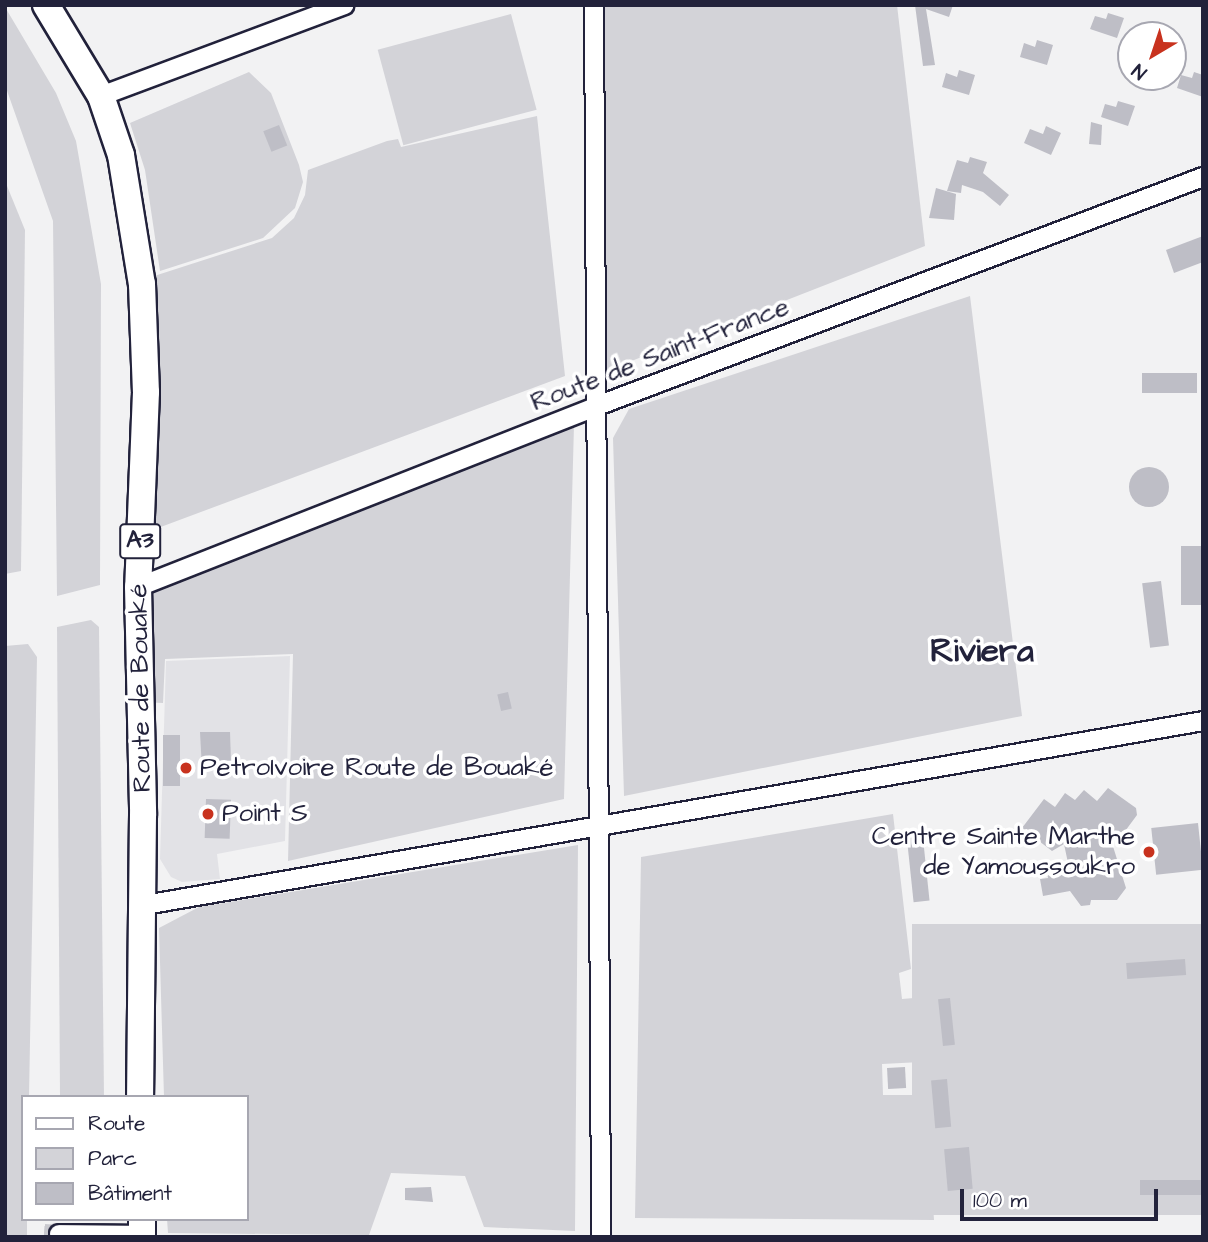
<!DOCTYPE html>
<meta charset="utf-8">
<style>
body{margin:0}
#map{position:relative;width:1208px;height:1242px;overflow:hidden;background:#f2f2f3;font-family:"Architects Daughter",sans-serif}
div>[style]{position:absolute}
.built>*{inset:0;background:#e2e2e6}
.green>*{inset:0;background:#d3d3d8;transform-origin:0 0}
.building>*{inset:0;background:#bebec6;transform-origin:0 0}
.round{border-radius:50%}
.minor-tunnel>*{height:18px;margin-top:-9px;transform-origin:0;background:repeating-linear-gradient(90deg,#c8c8ce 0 18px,transparent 0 27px)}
.roads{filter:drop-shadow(2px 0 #22223b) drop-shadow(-2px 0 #22223b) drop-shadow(0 2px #22223b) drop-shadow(0 -2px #22223b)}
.minor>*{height:18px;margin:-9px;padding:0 9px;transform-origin:9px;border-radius:9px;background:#fff}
.highway>*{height:26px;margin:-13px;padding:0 13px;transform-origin:13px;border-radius:13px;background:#fff}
.dots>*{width:19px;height:19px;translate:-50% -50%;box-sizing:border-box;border:4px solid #fff;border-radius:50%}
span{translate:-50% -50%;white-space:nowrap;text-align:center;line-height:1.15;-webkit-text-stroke:7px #fff;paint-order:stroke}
.shield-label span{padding:2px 5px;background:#fff;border:2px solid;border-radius:5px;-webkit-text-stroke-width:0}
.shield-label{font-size:24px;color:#22223b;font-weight:700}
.street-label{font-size:26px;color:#22223b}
.poi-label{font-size:26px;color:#22223b}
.left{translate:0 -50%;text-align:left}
.right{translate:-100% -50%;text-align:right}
.district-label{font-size:33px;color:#22223b;font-weight:700}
.frame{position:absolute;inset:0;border:7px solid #22223b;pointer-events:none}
.legend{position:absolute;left:21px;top:1095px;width:228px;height:126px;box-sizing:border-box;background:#fff;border:2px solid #a7a7b1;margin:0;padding:9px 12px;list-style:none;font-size:21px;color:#22223b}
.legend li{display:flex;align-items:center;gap:14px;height:35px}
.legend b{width:35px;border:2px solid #a7a7b1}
.north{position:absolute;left:1117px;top:21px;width:70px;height:70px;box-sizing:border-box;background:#fff;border:2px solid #a7a7b1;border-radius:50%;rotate:219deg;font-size:19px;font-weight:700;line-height:28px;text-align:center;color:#22223b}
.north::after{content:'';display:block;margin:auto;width:24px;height:32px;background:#c8321e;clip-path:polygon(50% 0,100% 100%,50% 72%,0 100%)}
.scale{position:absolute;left:960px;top:1189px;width:198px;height:32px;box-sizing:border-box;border:4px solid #22223b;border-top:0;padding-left:9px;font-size:21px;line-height:24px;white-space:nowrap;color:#22223b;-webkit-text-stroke:5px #fff;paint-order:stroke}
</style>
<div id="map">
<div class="built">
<div style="clip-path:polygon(290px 656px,285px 841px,217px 854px,220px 879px,182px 882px,171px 877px,160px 859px,166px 661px)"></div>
</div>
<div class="green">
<div style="clip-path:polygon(603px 5px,897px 5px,925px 246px,606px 371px)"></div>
<div style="clip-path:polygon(5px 7px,56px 93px,76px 141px,101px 284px,100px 585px,57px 596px,53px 221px,5px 85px)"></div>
<div style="left:511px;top:14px;width:99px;height:138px;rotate:75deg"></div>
<div style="clip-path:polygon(249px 72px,271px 93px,299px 165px,303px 182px,295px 208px,263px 238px,160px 271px,145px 170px,130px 123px)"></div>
<div style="clip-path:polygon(537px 116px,565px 376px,150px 531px,148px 278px,272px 238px,294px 218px,305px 195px,308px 170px,387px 141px,398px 139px,401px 147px)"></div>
<div style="clip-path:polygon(5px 181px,25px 230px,21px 571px,5px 574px)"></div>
<div style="clip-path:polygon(970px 296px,1022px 716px,624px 796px,613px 438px,629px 409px)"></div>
<div style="clip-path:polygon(574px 425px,564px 799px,288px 861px,293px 654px,165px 659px,163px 703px,142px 702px,140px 589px)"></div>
<div style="clip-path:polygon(91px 620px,99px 627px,104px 1097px,60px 1097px,57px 627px)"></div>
<div style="clip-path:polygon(28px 644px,37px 657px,29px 1097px,23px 1097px,23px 1219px,27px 1219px,27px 1237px,5px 1237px,5px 646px)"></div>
<div style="clip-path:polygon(893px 814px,911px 969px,899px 973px,902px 999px,914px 998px,921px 1062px,882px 1064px,883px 1095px,926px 1095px,934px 1220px,635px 1218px,641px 857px)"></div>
<div style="clip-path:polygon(578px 845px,575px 1231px,484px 1227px,465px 1176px,391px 1173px,369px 1235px,168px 1233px,167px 1219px,247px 1219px,247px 1097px,164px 1097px,159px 928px,199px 907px)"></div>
<div style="left:1203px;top:924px;width:291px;height:291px;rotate:90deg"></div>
</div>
<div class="building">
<div style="clip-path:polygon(915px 5px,953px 5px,949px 17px,926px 9px,935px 65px,923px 66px)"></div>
<div style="clip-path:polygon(1108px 13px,1124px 18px,1117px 38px,1090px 29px,1095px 16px,1106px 19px)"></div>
<div style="clip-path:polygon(1037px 40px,1053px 45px,1047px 65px,1020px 57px,1024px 43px,1035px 47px)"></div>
<div style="clip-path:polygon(959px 70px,975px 75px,969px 95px,942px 87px,946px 73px,957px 77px)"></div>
<div style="clip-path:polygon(1194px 72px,1203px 75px,1203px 97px,1177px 88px,1181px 75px,1192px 78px)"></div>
<div style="clip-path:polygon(1118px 101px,1135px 106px,1128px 126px,1101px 117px,1105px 104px,1116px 107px)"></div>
<div style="clip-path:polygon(1091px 122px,1102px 125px,1101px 145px,1089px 144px)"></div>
<div style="left:279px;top:125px;width:22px;height:17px;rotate:68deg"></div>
<div style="clip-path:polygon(1046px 126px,1061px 133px,1051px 155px,1024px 143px,1030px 129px,1043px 134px)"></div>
<div style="clip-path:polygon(970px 157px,987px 162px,983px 173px,1009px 195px,1000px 206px,983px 192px,962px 185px,961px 193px,947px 191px,957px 160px,968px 163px)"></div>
<div style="clip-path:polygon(936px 188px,956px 194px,954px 220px,929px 218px)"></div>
<div style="clip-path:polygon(1203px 236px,1203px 262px,1174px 273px,1166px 250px)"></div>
<div style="left:1197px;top:373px;width:20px;height:55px;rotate:90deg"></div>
<div class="round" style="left:1129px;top:467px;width:40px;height:40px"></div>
<div style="left:1203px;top:546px;width:59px;height:22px;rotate:90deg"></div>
<div style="left:1161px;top:581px;width:65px;height:19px;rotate:83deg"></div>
<div style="left:508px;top:692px;width:17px;height:11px;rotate:77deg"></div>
<div style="clip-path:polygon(200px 732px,230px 732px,231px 762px,202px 769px)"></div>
<div style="left:163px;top:735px;width:17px;height:51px"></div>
<div style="clip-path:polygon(1108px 788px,1136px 808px,1137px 815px,1120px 838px,1111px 840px,1126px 888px,1117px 900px,1091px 900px,1090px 905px,1081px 906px,1070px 891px,1043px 896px,1040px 879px,1048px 878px,1047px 871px,1075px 868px,1068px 863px,1064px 844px,1052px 851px,1022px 828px,1044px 799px,1055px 807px,1065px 793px,1075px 800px,1084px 790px,1097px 801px)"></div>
<div style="left:206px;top:799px;width:25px;height:39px;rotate:2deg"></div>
<div style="left:1198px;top:823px;width:47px;height:47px;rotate:84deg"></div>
<div style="left:922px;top:829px;width:72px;height:16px;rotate:84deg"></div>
<div style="left:1185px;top:959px;width:16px;height:59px;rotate:86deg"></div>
<div style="left:950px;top:998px;width:47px;height:12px;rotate:84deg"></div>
<div style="left:905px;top:1067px;width:21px;height:18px;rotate:87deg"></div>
<div style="left:947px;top:1079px;width:48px;height:16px;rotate:85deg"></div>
<div style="left:969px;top:1147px;width:42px;height:25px;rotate:85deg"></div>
<div style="left:1140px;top:1180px;width:63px;height:15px"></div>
<div style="clip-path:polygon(431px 1187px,433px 1202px,405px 1200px,405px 1188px)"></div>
</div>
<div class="minor-tunnel">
<div style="left:44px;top:1233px;width:15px;rotate:4deg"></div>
</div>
<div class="roads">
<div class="minor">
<div style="left:594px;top:5px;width:1232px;rotate:89.67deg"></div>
<div style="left:101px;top:96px;width:260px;rotate:-20.5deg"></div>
<div style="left:138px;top:587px;width:493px;rotate:-21.5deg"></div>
<div style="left:597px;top:406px;width:648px;rotate:-20.7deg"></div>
<div style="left:139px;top:906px;width:1080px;rotate:-9.86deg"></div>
<div style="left:59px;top:1234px;width:83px;rotate:0.7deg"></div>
</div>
<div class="highway">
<div style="left:46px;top:5px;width:106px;rotate:58.9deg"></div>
<div style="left:101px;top:96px;width:62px;rotate:71.3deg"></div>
<div style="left:121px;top:155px;width:131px;rotate:80.8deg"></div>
<div style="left:142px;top:284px;width:108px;rotate:87.9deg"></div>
<div style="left:146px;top:392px;width:195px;rotate:92.3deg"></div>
<div style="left:138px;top:587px;width:228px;rotate:88.7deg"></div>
<div style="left:143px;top:815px;width:282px;rotate:90.6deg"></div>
<div style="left:142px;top:1219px;width:18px;rotate:90deg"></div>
</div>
</div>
<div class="dots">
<div style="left:186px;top:768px;background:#c8321e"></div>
<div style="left:208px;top:814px;background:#c8321e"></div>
<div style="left:1149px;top:852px;background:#c8321e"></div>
</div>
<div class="shield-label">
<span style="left:140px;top:541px">A3</span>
</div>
<div class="street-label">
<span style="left:660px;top:355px;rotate:-21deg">Route de Saint-France</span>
<span style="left:141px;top:688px;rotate:-91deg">Route de Bouaké</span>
</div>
<div class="poi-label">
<span class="left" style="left:200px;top:768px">PetroIvoire Route de Bouaké</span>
<span class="left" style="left:222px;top:814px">Point S</span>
<span class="right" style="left:1135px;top:852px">Centre Sainte Marthe<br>de Yamoussoukro</span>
</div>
<div class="district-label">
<span style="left:982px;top:652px">Riviera</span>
</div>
<div class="frame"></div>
<ul class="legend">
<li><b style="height:9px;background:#fff"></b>Route</li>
<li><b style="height:19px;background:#d3d3d8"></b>Parc</li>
<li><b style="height:19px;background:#bebec6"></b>Bâtiment</li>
</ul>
<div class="north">N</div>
<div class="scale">100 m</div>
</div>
